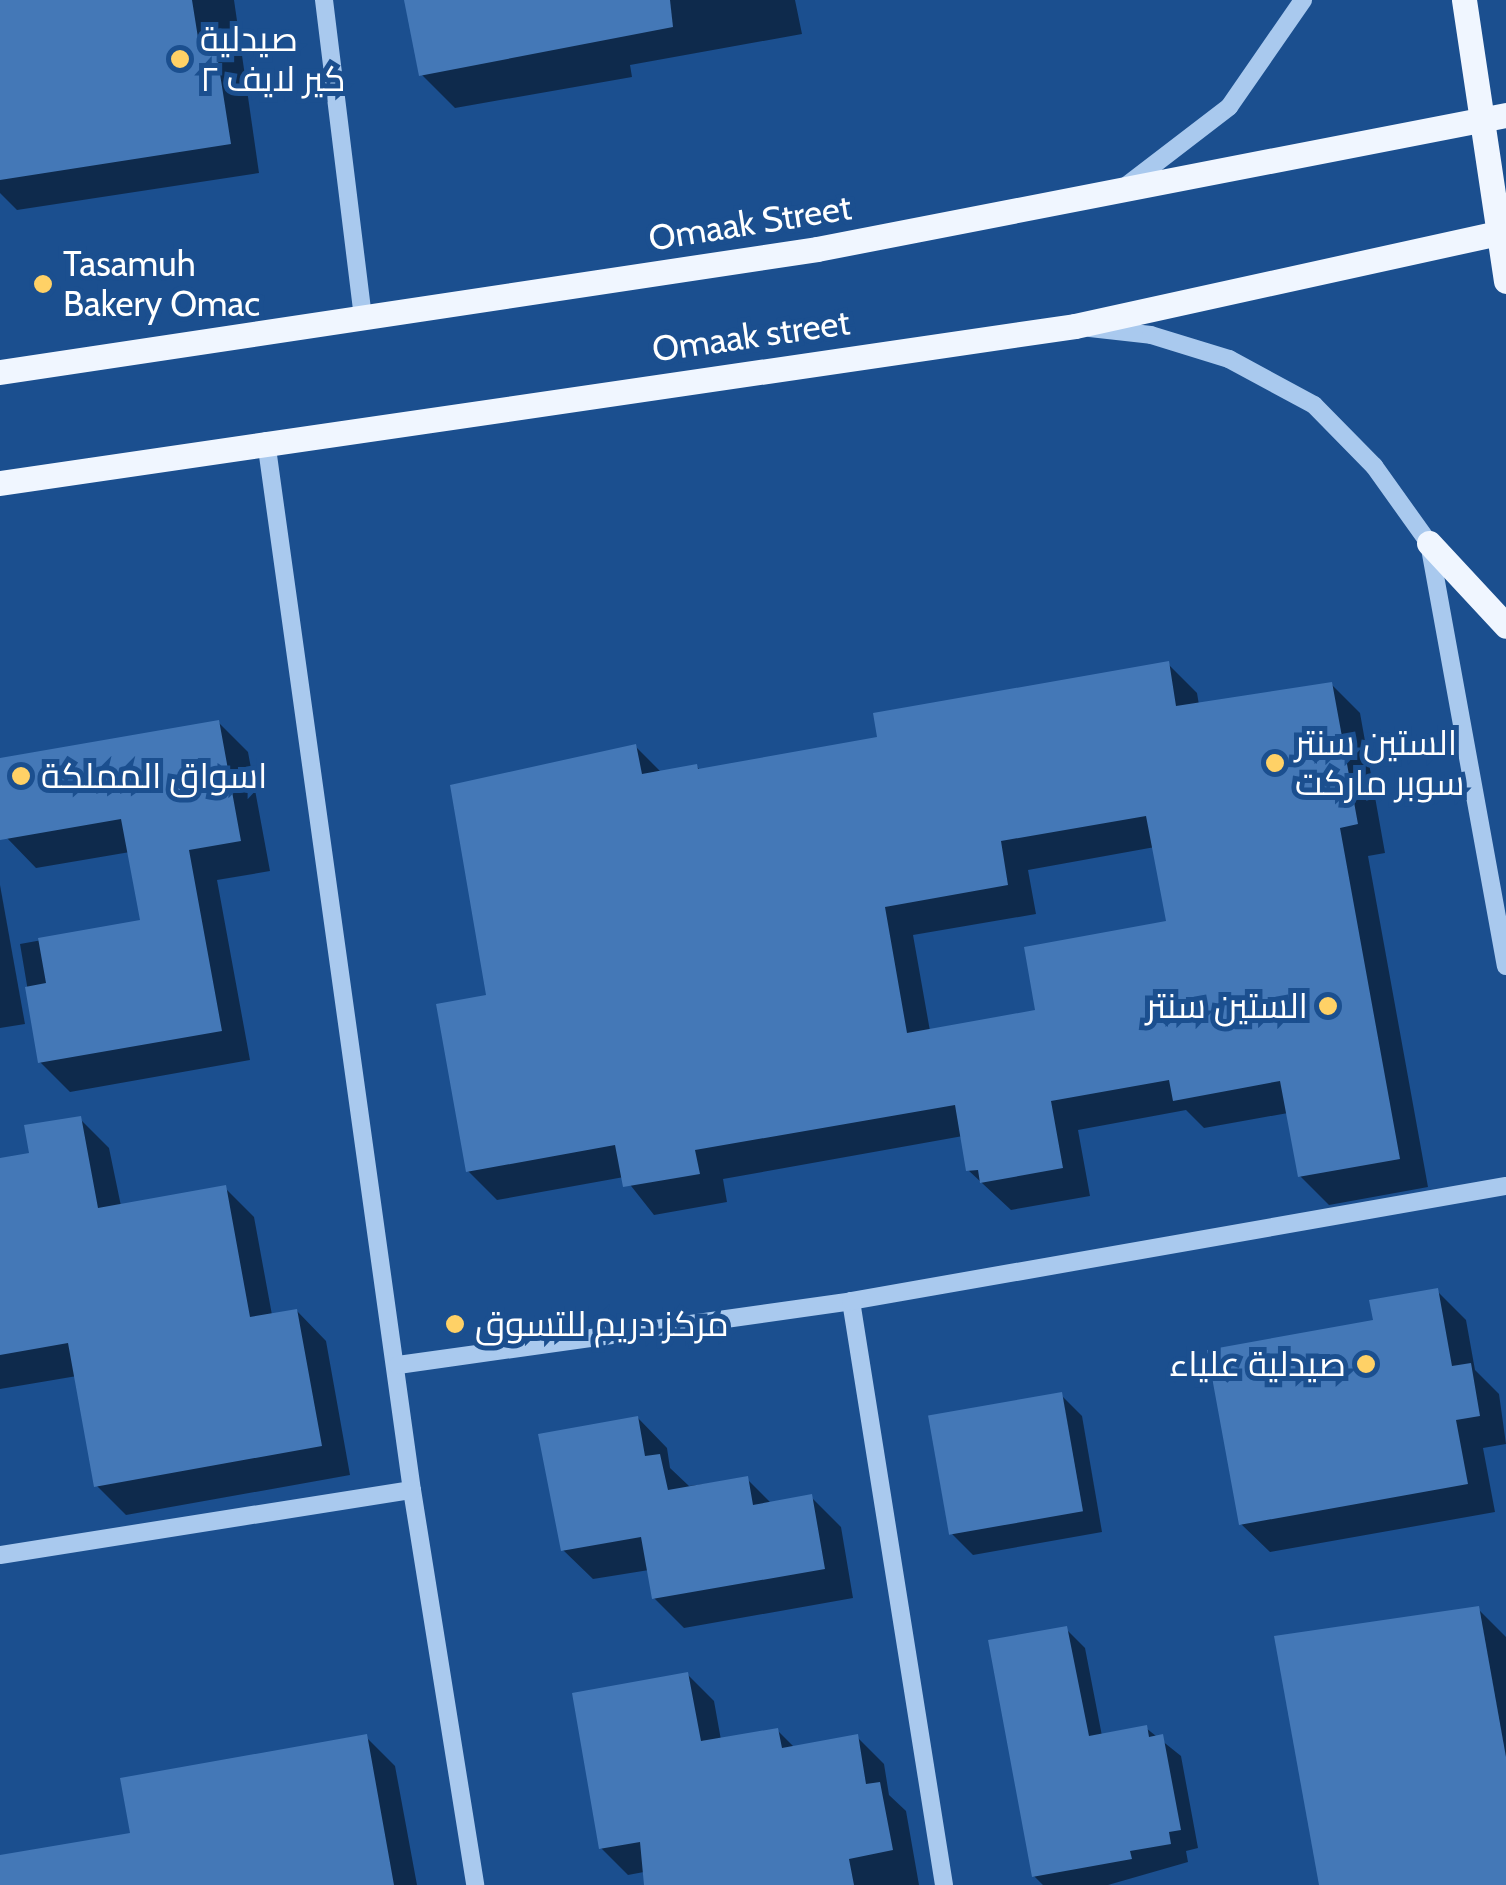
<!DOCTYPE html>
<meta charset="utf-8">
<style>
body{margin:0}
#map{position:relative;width:1506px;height:1885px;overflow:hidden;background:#1b4f8f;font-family:Cabin,Cairo,sans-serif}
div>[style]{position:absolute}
.shadow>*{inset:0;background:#0007}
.building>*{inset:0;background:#4478b7;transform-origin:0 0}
.minor>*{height:18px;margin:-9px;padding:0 9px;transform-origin:9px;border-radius:9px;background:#a9c9ee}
.major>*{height:25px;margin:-12.5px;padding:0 12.5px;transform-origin:12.5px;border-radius:12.5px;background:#f0f6ff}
.dots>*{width:28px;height:28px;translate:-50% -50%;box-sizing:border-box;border:5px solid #1b4f8f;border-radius:50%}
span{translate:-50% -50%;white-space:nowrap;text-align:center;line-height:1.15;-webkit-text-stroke:10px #1b4f8f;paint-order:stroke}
.poi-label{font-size:35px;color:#fff}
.left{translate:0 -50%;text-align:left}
.right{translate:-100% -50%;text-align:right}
.street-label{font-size:35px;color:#fff}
</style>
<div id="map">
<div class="shadow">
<div style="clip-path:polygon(0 0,234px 0,259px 173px,17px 210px,0 193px)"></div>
<div style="clip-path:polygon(407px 0,795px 0,802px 34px,630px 65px,632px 77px,455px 108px,421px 74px)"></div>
<div style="clip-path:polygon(evenodd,1168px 664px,1197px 693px,1199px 705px,1331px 684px,1360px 713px,1385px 853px,1368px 856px,1428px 1187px,1329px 1205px,1300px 1176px,1288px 1113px,1204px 1128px,1186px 1110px,1078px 1130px,1090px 1196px,1011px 1210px,968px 1170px,963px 1136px,723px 1179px,727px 1202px,654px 1215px,624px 1177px,497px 1200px,468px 1171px,489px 997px,636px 747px,662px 773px,696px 766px,701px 771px,880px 739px,1168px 664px,1155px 847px,1169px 923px,1037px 1012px,930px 1031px,913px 935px,1036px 914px,1028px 870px,1155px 847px)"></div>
<div style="clip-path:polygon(218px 722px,248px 752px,270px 871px,217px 880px,250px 1060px,70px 1092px,40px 1062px,20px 944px,142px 922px,130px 852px,36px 868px,7px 838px,0 761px)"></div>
<div style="clip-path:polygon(0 885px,25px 1024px,0 1028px)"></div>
<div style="clip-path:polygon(80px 1119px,109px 1148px,121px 1206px,225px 1188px,254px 1217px,272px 1315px,297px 1311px,326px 1341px,350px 1475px,126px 1515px,96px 1485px,77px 1376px,0 1389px,0 1160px,32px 1155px)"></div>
<div style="clip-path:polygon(1437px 1291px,1466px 1320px,1475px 1370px,1499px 1394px,1506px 1444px,1483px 1448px,1495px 1512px,1270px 1552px,1241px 1524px,1376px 1322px)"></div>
<div style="clip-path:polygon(1061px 1395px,1082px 1416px,1102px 1532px,973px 1555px,952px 1534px)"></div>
<div style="clip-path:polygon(638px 1418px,667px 1448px,670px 1468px,689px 1486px,747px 1479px,772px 1504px,811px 1497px,841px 1527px,853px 1598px,684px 1628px,654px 1598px,649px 1570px,593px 1579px,563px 1550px)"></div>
<div style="clip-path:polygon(1478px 1609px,1506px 1637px,1506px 1885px,1321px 1885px)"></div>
<div style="clip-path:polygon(1066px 1629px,1085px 1648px,1102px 1736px,1146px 1728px,1181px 1756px,1198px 1848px,1186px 1851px,1188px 1862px,1108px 1885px,1043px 1885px,1034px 1876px)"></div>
<div style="clip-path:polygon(687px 1674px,714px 1701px,721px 1740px,777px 1730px,795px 1748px,857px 1737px,884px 1764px,889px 1795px,906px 1811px,919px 1885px,735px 1885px,729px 1856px,628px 1875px,601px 1848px)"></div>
<div style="clip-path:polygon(366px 1737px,395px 1766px,417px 1885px,0 1885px,0 1858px,132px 1835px)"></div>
</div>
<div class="building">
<div style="clip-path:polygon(0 0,192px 0,199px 44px,215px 42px,231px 144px,0 180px)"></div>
<div style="clip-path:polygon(404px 0,670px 0,673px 27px,419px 76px)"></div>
<div style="clip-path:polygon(evenodd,1169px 661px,1176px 706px,1332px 682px,1358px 824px,1340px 828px,1400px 1159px,1298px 1177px,1280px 1081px,1173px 1101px,1169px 1080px,1051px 1101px,1063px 1168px,980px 1183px,978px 1170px,966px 1171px,955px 1105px,695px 1150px,700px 1174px,623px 1187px,615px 1145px,466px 1172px,436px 1004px,486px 995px,450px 785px,636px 744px,642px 774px,697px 764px,698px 769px,877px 737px,873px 713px,1169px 661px,1146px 816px,1166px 921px,1024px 947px,1035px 1010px,907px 1033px,885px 907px,1008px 885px,1001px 841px,1146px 816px)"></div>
<div style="clip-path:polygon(219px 720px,241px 841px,189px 850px,222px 1031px,38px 1063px,25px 987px,46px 983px,38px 938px,140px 920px,121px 819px,0 840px,0 758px)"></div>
<div style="clip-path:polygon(81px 1116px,98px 1208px,226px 1185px,250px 1317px,297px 1309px,322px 1446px,94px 1487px,68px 1343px,0 1355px,0 1158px,29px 1153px,24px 1125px)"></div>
<div style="clip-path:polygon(1438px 1288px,1452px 1366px,1471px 1363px,1480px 1416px,1456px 1420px,1468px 1484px,1239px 1525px,1207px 1350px,1373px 1320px,1369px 1300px)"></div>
<div style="left:1062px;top:1392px;width:121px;height:136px;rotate:80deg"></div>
<div style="clip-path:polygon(638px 1416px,645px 1456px,660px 1454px,668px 1490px,748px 1476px,753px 1505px,812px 1494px,825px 1569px,652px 1599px,641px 1537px,561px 1551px,538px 1434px)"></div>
<div style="clip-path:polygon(1479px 1606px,1506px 1757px,1506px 1885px,1319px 1885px,1274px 1636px)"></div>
<div style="clip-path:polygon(1067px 1626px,1089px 1736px,1147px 1725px,1149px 1737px,1163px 1734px,1181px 1830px,1169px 1832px,1171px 1844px,1130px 1851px,1132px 1859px,1032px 1877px,988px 1640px)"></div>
<div style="clip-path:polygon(688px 1672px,701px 1741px,778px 1728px,782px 1748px,858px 1734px,866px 1784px,880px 1782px,893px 1850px,849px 1859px,854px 1885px,644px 1885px,640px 1842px,599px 1849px,572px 1693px)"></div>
<div style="clip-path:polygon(367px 1734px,394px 1885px,0 1885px,0 1855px,130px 1833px,120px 1778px)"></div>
</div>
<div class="minor">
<div style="left:324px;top:0;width:318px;rotate:83deg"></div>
<div style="left:1126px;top:186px;width:130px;rotate:-37.5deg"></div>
<div style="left:1229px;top:107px;width:130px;rotate:-55.3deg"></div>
<div style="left:1090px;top:328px;width:61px;rotate:6.5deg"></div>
<div style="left:1151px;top:335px;width:82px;rotate:17.1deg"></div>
<div style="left:1229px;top:359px;width:97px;rotate:28.4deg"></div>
<div style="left:1314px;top:405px;width:86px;rotate:45.5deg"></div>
<div style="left:1374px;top:466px;width:95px;rotate:54.5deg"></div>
<div style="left:1429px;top:543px;width:430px;rotate:79.7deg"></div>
<div style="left:266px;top:441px;width:1059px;rotate:82.08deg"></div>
<div style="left:412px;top:1490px;width:400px;rotate:80.9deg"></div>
<div style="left:851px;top:1301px;width:591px;rotate:80.95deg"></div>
<div style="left:398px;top:1365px;width:457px;rotate:-8deg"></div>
<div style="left:851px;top:1301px;width:665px;rotate:-9.96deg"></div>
<div style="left:0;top:1555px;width:417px;rotate:-9deg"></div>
</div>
<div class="major">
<div style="left:1464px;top:0;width:284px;rotate:81.5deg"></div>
<div style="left:0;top:372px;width:826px;rotate:-8.56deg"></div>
<div style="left:817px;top:249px;width:702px;rotate:-11.01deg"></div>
<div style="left:0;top:483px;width:1086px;rotate:-8.31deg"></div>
<div style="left:1075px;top:326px;width:441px;rotate:-12.4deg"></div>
<div style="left:1429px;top:543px;width:113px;rotate:47.1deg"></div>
</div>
<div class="dots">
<div style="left:180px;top:59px;background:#ffd166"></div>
<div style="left:43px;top:284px;background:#ffd166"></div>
<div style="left:1275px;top:763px;background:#ffd166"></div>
<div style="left:21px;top:776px;background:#ffd166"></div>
<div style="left:1328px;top:1006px;background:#ffd166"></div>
<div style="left:455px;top:1324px;background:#ffd166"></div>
<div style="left:1366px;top:1364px;background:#ffd166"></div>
</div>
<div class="poi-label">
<span class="left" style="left:200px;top:59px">صيدلية<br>كير لايف ٢</span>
<span class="left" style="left:63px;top:284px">Tasamuh<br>Bakery Omac</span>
<span class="left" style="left:1295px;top:763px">الستين سنتر<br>سوبر ماركت</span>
<span class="left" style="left:41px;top:776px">اسواق المملكة</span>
<span class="right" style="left:1308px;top:1006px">الستين سنتر</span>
<span class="left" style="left:475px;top:1324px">مركز دريم للتسوق</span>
<span class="right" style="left:1346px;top:1364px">صيدلية علياء</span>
</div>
<div class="street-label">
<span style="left:750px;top:223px;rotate:-9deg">Omaak Street</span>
<span style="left:751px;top:336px;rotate:-8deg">Omaak street</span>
</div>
</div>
